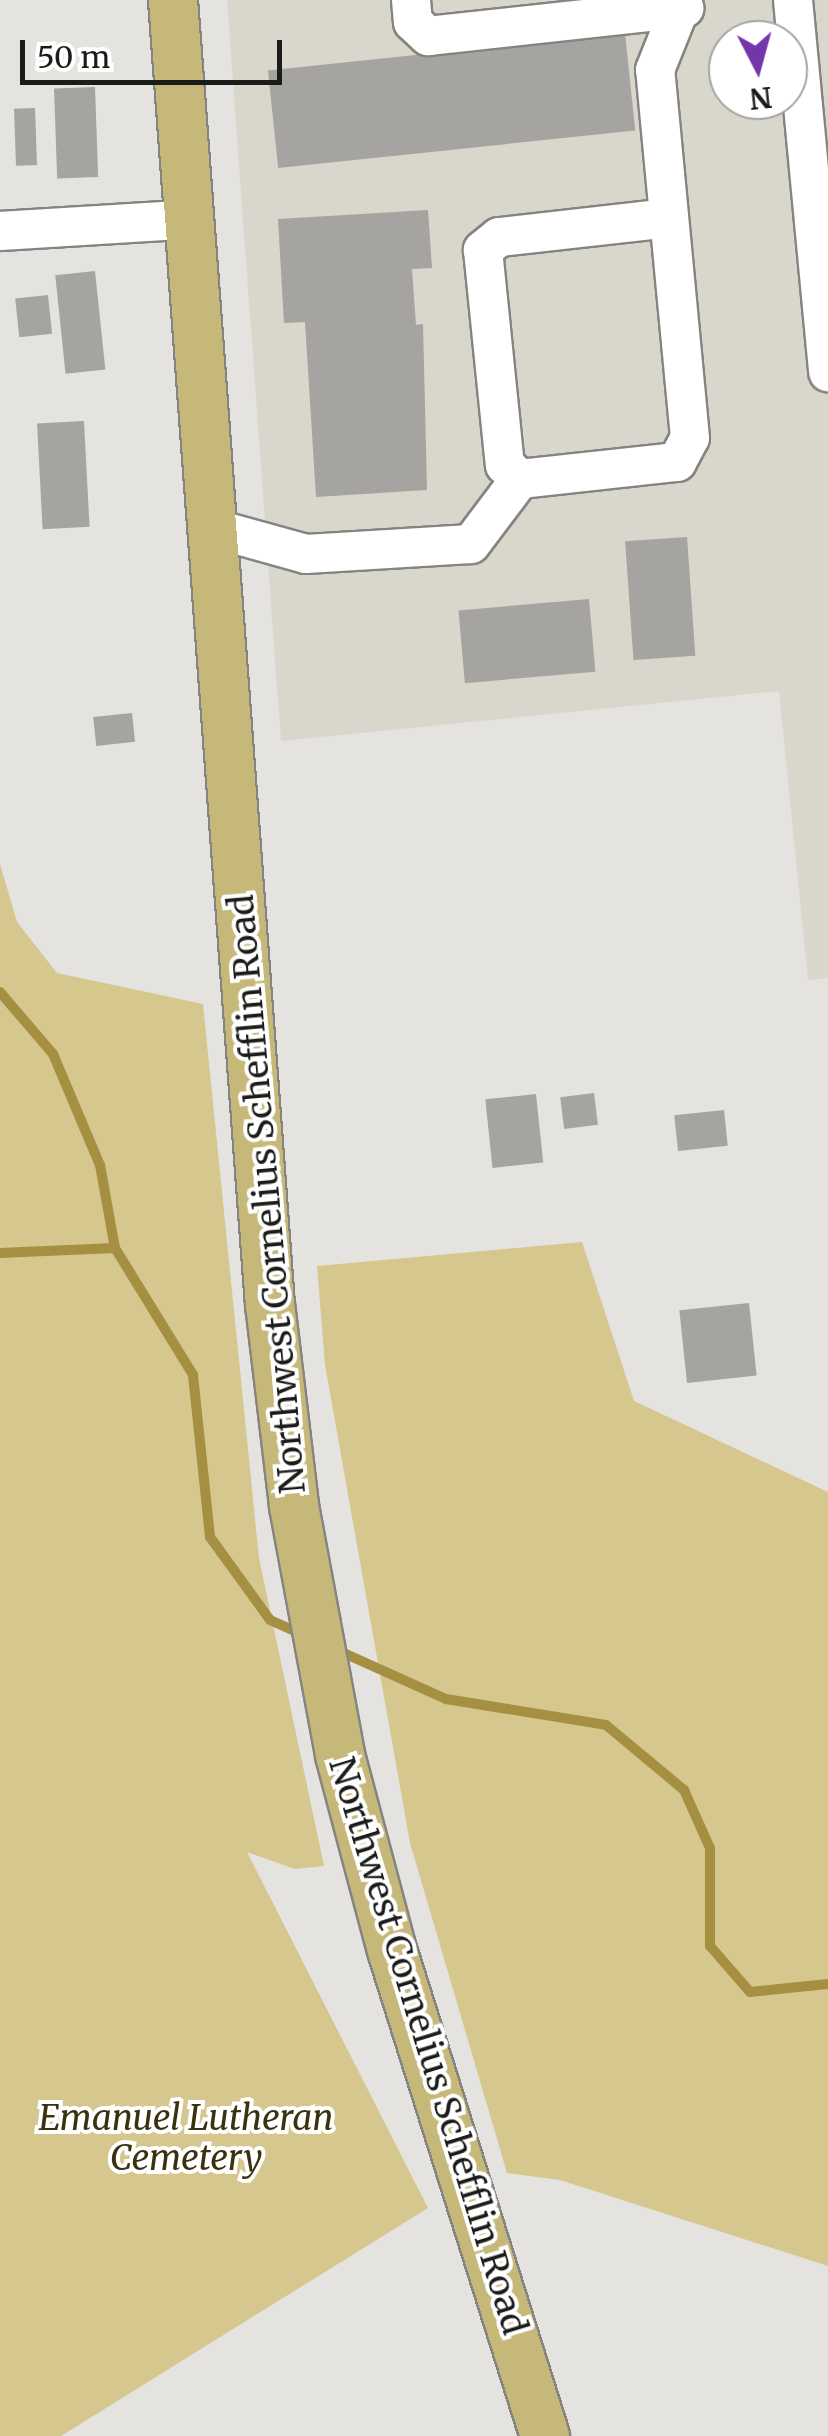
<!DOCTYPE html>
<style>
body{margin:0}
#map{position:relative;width:828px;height:2436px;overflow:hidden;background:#e4e3e0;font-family:Merriweather,serif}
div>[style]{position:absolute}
.built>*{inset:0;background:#d9d6cc}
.green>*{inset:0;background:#d6c78e}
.stream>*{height:10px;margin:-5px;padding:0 5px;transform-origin:5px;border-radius:5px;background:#a59041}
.building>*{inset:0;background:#a5a4a1;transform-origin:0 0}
.roads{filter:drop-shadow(2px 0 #858481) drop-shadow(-2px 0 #858481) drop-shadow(0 2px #858481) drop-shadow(0 -2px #858481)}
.minor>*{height:38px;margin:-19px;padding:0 19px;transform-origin:19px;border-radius:19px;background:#fff}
.major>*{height:48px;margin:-24px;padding:0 24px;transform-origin:24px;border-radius:24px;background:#c6b879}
span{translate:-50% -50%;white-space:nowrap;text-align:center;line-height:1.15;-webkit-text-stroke:8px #fff;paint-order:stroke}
.street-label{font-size:35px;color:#1b1b1a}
.park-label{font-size:35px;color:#3a310e;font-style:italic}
.north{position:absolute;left:708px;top:20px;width:100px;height:100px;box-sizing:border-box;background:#fff;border:2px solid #a4a4a3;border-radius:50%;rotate:174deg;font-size:28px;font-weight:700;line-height:40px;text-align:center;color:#1b1b1a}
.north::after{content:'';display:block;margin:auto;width:35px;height:45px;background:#7435aa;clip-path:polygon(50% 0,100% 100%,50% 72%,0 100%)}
.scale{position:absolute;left:20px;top:40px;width:262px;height:45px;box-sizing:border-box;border:5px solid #1b1b1a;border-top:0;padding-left:12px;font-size:30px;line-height:35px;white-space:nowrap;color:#1b1b1a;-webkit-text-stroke:8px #fff;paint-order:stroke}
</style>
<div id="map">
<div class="built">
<div style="clip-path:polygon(evenodd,227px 0,828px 0,828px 978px,808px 980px,779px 691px,281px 741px,227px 0,728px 40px,788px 40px,788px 100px,728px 100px,728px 40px)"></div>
</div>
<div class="green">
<div style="clip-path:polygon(0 864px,17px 922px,57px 973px,203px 1004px,259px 1558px,324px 1866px,295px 1869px,247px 1852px,428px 2208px,61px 2436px,0 2436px)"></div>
<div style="clip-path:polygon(582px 1242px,634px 1401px,828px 1492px,828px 2266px,560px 2180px,507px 2173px,410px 1843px,325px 1365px,317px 1266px)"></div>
</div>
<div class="stream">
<div style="left:0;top:992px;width:82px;rotate:49.5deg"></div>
<div style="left:53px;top:1054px;width:121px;rotate:67.1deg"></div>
<div style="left:100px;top:1165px;width:84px;rotate:79.8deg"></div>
<div style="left:115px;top:1248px;width:149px;rotate:58.4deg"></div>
<div style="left:193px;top:1375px;width:163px;rotate:84deg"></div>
<div style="left:210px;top:1537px;width:102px;rotate:54.1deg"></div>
<div style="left:270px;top:1620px;width:36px;rotate:24deg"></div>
<div style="left:0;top:1253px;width:115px;rotate:-2.5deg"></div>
<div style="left:337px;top:1650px;width:120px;rotate:24.2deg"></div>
<div style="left:446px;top:1699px;width:162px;rotate:9.2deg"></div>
<div style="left:606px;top:1725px;width:102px;rotate:39.8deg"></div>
<div style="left:684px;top:1790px;width:64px;rotate:65.9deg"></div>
<div style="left:710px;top:1848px;width:98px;rotate:90deg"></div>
<div style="left:710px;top:1946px;width:61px;rotate:49deg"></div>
<div style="left:750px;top:1992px;width:78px;rotate:-5.9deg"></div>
</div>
<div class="building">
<div style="left:625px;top:33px;width:98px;height:359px;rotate:84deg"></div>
<div style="left:95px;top:87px;width:90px;height:41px;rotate:88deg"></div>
<div style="left:35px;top:108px;width:57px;height:21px;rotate:88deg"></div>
<div style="clip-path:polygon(428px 210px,432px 268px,412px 269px,416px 325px,423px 324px,427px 490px,316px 497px,305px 322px,284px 323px,278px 219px)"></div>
<div style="left:95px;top:271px;width:99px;height:40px;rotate:84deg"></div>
<div style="left:48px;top:295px;width:39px;height:33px;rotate:84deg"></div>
<div style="left:84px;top:421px;width:106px;height:47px;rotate:87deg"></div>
<div style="left:687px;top:537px;width:119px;height:62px;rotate:86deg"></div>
<div style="left:589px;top:599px;width:73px;height:131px;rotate:85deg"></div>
<div style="left:132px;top:713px;width:29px;height:39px;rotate:84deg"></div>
<div style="left:594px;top:1093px;width:32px;height:34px;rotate:83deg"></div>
<div style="left:536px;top:1094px;width:69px;height:51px;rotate:84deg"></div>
<div style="left:724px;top:1110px;width:36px;height:50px;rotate:84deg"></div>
<div style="left:749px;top:1303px;width:73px;height:70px;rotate:84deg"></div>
</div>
<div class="roads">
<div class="minor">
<div style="left:411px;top:0;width:22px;rotate:85deg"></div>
<div style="left:413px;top:22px;width:21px;rotate:43deg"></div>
<div style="left:428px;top:36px;width:258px;rotate:-6.2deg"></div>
<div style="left:793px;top:0;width:374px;rotate:84.6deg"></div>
<div style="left:669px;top:218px;width:171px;rotate:173.6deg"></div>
<div style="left:499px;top:237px;width:21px;rotate:141deg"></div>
<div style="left:483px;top:250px;width:216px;rotate:84.2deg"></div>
<div style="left:505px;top:465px;width:21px;rotate:43deg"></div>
<div style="left:520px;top:479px;width:158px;rotate:-6.2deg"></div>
<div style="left:677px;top:462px;width:27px;rotate:-62deg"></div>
<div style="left:690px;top:438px;width:370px;rotate:-95.4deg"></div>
<div style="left:655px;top:70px;width:75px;rotate:-68.2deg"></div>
<div style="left:0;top:231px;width:194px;rotate:-3.5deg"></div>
<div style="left:216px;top:529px;width:93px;rotate:15.5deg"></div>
<div style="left:306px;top:554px;width:165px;rotate:-3.5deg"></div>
<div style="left:471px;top:544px;width:81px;rotate:-53deg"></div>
</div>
<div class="major">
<div style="left:173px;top:0;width:1308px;rotate:85.75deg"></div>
<div style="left:270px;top:1304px;width:203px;rotate:83.2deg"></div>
<div style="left:294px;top:1506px;width:253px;rotate:79.5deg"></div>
<div style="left:340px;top:1755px;width:202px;rotate:75.1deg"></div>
<div style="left:392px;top:1950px;width:510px;rotate:72.53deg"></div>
</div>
</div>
<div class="street-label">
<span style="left:267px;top:1194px;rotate:-95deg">Northwest Cornelius Schefflin Road</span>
<span style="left:428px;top:2046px;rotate:73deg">Northwest Cornelius Schefflin Road</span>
</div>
<div class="park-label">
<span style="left:186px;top:2138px">Emanuel Lutheran<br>Cemetery</span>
</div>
<div class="north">N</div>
<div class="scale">50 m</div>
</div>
